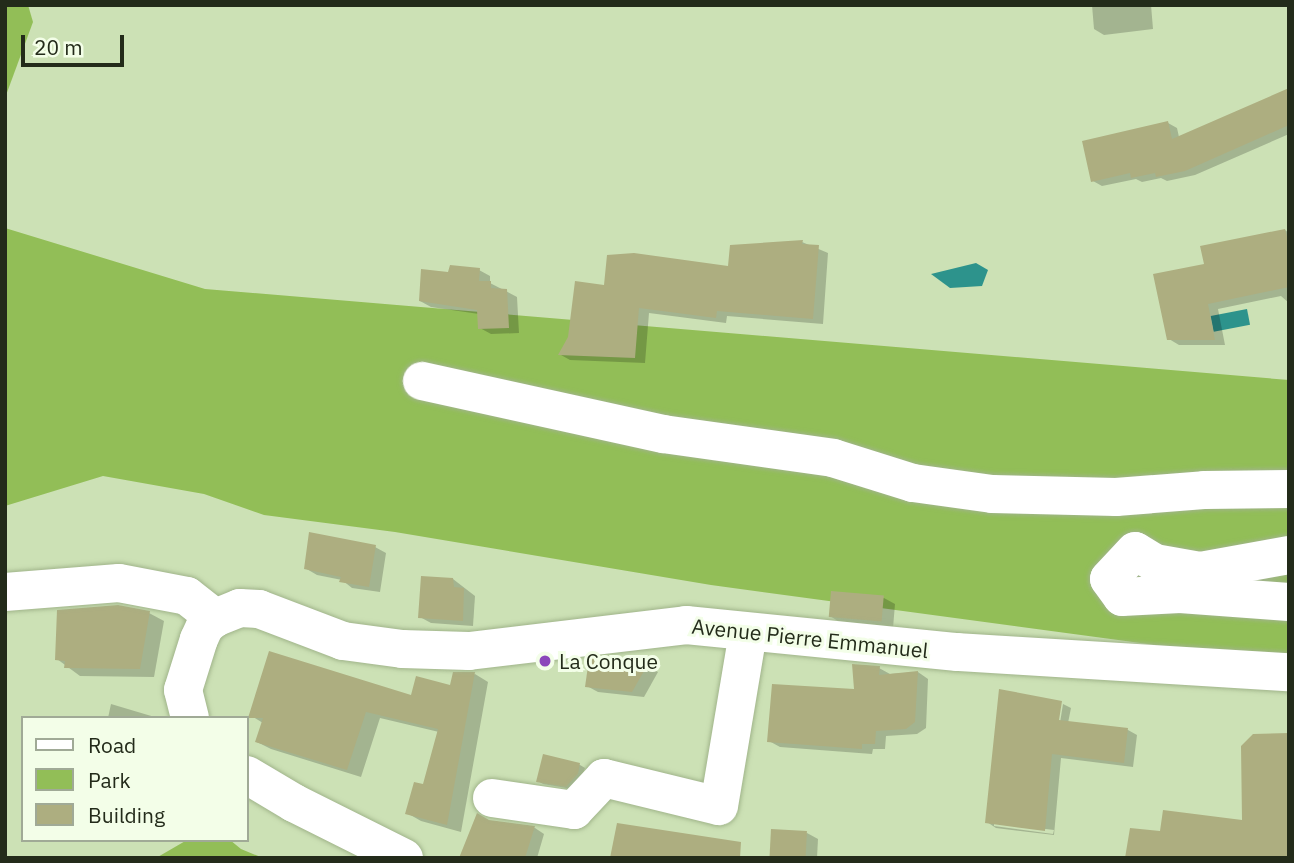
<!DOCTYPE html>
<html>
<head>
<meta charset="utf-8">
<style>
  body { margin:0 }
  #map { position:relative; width:1294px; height:863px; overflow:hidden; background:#cce1b5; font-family:"IBM Plex Sans",sans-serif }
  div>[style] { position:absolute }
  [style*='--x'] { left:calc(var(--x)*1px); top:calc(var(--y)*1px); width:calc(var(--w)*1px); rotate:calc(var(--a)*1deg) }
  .green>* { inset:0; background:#92be57 }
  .water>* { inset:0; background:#2d938c; transform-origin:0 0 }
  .shadow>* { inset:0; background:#0003 }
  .building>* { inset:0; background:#adae80; transform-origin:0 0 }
  .roads { filter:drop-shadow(0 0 2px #a0b48a) drop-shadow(0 0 2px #a0b48a) }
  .minor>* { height:38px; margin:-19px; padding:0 19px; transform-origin:19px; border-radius:19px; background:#fff }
  .tertiary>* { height:38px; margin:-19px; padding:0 19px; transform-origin:19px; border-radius:19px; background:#fff }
  .dots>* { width:19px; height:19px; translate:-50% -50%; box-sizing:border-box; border:4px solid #f3fee8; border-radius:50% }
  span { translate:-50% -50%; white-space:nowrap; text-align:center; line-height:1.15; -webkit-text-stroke:6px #f3fee8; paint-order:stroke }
  .street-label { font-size:21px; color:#232b1a }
  .poi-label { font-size:21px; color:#232b1a }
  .left { translate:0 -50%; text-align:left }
  .frame { position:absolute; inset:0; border:7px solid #232b1a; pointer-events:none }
  .legend { position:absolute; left:21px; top:716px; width:228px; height:126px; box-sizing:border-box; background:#f3fee8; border:2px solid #a0aa96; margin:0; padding:9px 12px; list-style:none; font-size:21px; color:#232b1a }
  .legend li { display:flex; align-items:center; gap:14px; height:35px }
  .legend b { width:35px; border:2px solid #a0aa96 }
  .scale { position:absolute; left:21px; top:35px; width:103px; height:32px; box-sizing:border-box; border:4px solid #232b1a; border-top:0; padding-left:9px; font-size:21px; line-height:24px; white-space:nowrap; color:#232b1a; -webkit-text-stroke:5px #f3fee8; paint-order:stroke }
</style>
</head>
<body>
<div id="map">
  <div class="green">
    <div style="clip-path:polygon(5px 5px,28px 5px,33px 22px,5px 98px)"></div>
    <div style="clip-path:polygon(5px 228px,205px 289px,1289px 380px,1289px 663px,711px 585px,395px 532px,264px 515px,204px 494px,103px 476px,5px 506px)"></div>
    <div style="clip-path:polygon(187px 840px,230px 840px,241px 849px,263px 858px,156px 858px)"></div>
  </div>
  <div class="water">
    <div style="clip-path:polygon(976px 263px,988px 270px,982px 286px,950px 288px,931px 274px)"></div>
    <div style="left:1247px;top:309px;width:16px;height:37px;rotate:79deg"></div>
  </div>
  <div class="shadow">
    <div style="clip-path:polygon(1092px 5px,1151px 5px,1153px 29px,1104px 35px,1094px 29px)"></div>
    <div style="clip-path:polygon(1289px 90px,1289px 134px,1195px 175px,1167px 181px,1161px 178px,1142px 182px,1136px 179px,1102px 186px,1093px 181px,1168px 123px,1177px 128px,1179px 137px)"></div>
    <div style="clip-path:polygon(1285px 230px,1289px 233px,1289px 303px,1281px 296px,1218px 309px,1225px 345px,1179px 345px,1169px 339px,1206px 265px)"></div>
    <div style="clip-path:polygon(802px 242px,828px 253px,823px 324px,727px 316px,726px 323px,649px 313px,645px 363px,570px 360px,561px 355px,606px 287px,730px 268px)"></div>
    <div style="clip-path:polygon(479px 270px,490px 276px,490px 283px,517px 297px,519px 333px,491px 334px,480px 328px,479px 314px,431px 307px,420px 301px,450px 274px)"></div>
    <div style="clip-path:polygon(375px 547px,386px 553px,380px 592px,352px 588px,342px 580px,317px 575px,305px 568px)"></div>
    <div style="clip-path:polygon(453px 579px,475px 596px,473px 626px,431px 623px,420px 617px)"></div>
    <div style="clip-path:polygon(884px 598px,895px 604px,893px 628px,841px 623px,830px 616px)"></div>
    <div style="clip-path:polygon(149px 613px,164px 621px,154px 677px,80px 676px,57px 659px)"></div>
    <div style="clip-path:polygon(602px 659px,647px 666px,658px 672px,644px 697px,598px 692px,587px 686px)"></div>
    <div style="clip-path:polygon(879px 668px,890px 674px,918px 672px,928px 679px,926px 728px,917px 734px,886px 736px,885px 749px,873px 749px,872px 754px,780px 747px,769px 741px,856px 691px)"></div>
    <div style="clip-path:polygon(475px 674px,488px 682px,461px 832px,421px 821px,407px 813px,424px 786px,439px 732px,380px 718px,361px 777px,271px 749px,257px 742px,263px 723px,250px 715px,412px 697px,451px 687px)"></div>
    <div style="clip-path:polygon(evenodd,1001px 691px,1062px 703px,1060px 703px,1055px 728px,1059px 729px,1063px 704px,1071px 708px,1068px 723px,1128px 730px,1137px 735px,1133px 767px,1061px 758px,1054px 835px,996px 828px,987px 822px,1001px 691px,994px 823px,1054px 830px,1053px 834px,994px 826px,994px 823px)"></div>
    <div style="clip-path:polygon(111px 704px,158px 718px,108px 718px)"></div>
    <div style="clip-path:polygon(544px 756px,580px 765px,585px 768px,582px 777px,572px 789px,543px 784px,538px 781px)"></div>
    <div style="clip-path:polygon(488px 821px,535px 828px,544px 834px,537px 858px,461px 858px)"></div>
    <div style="clip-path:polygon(807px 833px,818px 839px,817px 858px,772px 858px)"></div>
  </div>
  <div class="building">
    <div style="clip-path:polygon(1289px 88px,1289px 125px,1185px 171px,1156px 177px,1155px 173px,1131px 178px,1130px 173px,1091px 182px,1082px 141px,1168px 121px,1172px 139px)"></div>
    <div style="clip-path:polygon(1285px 229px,1289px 244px,1289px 287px,1208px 304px,1215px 340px,1167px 340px,1153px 274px,1204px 264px,1200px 246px)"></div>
    <div style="clip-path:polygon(803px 240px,802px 244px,819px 245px,813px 319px,717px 311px,716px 318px,639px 308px,635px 358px,558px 355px,568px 337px,575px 281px,604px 285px,607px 255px,634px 253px,728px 266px,730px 245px)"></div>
    <div style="clip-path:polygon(450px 265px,480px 268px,479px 281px,491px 281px,491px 288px,507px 289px,509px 328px,478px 329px,477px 310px,419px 301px,421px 269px,448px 272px)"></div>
    <div style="clip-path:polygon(309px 532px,376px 545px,369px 587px,339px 582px,341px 577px,304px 569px)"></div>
    <div style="clip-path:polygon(421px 576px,453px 578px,454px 587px,464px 588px,463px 621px,418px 618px)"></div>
    <div style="left:831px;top:591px;width:53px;height:26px;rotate:5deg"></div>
    <div style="clip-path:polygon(118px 605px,150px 611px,140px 669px,64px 668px,65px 661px,55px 660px,57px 610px)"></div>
    <div style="clip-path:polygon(269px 651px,411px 695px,416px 676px,450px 685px,453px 672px,475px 672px,447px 825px,405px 814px,414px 782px,423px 784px,438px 729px,366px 712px,347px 770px,255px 742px,263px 718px,248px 718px)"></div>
    <div style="clip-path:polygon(602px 657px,648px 664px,632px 692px,585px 687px,589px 659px)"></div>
    <div style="clip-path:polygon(852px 664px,880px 666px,879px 675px,918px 671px,915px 722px,906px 729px,876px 731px,875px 744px,862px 744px,862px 749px,767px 742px,772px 684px,854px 689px)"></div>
    <div style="clip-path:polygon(999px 689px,1062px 701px,1059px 720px,1128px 728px,1124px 763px,1052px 754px,1045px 831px,985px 823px)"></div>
    <div style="clip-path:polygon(1289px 733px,1289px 858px,1125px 858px,1130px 828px,1160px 831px,1163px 810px,1242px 820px,1241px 746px,1253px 734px)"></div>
    <div style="clip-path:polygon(543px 754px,580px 763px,578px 774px,566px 787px,536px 782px)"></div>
    <div style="clip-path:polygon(477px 813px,489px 820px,535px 826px,525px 858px,459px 858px)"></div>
    <div style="clip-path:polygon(617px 823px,741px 842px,740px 858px,610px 858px)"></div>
    <div style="left:771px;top:829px;width:36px;height:29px;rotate:3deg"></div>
  </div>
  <div class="roads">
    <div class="minor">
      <div style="--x:422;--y:381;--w:247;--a:12.4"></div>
      <div style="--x:663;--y:434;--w:172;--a:8"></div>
      <div style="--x:833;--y:458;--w:84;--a:17.4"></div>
      <div style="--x:913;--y:483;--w:80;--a:7.9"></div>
      <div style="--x:992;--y:494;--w:124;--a:1.4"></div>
      <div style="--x:1116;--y:497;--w:88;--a:-4.5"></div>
      <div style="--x:1204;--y:490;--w:85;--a:-0.7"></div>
      <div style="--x:1289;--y:555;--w:90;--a:169.8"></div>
      <div style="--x:1200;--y:571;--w:46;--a:-169.9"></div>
      <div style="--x:1155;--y:563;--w:23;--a:-149"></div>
      <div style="--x:1135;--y:551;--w:38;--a:133"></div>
      <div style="--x:1109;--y:579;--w:22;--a:54"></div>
      <div style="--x:1122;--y:597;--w:58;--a:-3"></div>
      <div style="--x:1180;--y:594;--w:109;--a:4.2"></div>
      <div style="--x:5;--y:592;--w:114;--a:-4.5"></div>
      <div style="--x:119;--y:583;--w:69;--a:10.8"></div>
      <div style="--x:187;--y:596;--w:36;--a:38"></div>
      <div style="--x:492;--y:798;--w:83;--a:8.3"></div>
      <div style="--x:574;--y:810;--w:44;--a:-46.8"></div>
      <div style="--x:604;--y:778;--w:118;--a:13.7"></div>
      <div style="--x:719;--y:806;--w:176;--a:-80.5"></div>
    </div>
    <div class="tertiary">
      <div style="--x:190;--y:718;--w:29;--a:-104"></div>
      <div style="--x:183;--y:690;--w:53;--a:-72.6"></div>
      <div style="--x:199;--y:639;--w:14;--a:-65"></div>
      <div style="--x:205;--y:626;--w:13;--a:-39"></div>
      <div style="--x:215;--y:618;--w:27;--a:-22"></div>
      <div style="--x:240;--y:608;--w:19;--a:3"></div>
      <div style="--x:259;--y:609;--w:90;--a:20.9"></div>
      <div style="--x:343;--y:641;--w:60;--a:7.7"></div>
      <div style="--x:402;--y:649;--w:67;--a:1.7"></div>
      <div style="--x:469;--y:651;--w:219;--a:-6.8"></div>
      <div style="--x:686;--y:625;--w:273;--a:5.7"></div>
      <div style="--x:958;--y:652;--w:332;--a:3.5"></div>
      <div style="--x:247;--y:775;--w:55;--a:30.8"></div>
      <div style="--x:294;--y:803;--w:123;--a:26.6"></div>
    </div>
  </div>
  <div class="dots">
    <div style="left:545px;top:661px;background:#8b47ba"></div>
  </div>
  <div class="street-label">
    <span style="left:810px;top:638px;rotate:6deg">Avenue Pierre Emmanuel</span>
  </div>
  <div class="poi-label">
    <span class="left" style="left:559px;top:661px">La Conque</span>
  </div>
  <div class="frame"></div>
  <ul class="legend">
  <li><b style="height:9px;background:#fff"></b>Road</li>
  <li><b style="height:19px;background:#92be57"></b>Park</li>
  <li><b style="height:19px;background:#adae80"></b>Building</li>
  </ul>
  <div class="scale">20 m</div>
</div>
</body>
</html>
